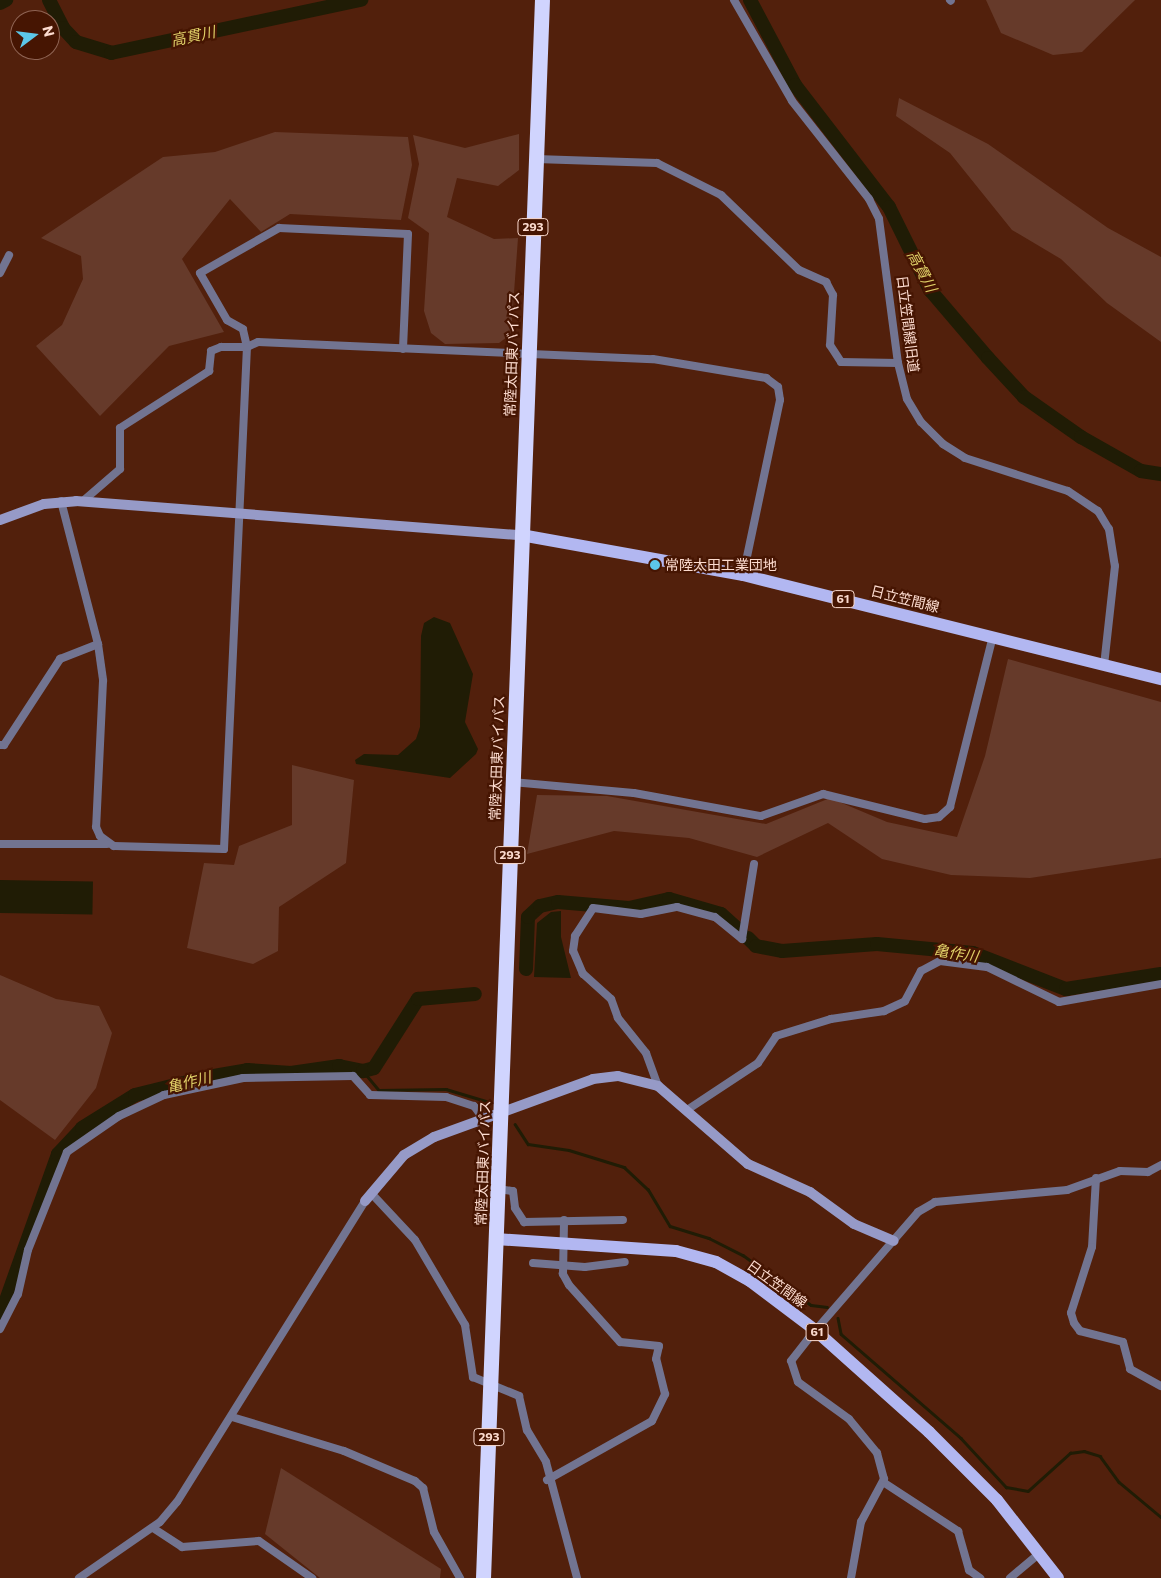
<!DOCTYPE html>
<html>
<head>
<meta charset="utf-8">
<style>
  body { margin:0 }
  #map { position:relative; width:1161px; height:1578px; overflow:hidden; background:#52200c; font-family:Commissioner,"Noto Sans JP",sans-serif }
  div>[style] { position:absolute }
  [style*='--x'] { left:calc(var(--x)*1px); top:calc(var(--y)*1px); width:calc(var(--w)*1px); rotate:calc(var(--a)*1deg) }
  .green>* { inset:0; background:#663a2a }
  .water>* { inset:0; background:#201c05; transform-origin:0 0 }
  .stream>* { height:2.5px; margin:-1.25px; padding:0 1.25px; transform-origin:1.25px; border-radius:1.25px; background:#201c05 }
  .river>* { height:14px; margin:-7px; padding:0 7px; transform-origin:7px; border-radius:7px; background:#201c05 }
  .street>* { height:8px; margin:-4px; padding:0 4px; transform-origin:4px; border-radius:4px; background:#727491 }
  .secondary>* { height:10px; margin:-5px; padding:0 5px; transform-origin:5px; border-radius:5px; background:#969ac7 }
  .primary>* { height:12px; margin:-6px; padding:0 6px; transform-origin:6px; border-radius:6px; background:#b2b7f1 }
  .highway>* { height:15px; margin:-7.5px; padding:0 7.5px; transform-origin:7.5px; border-radius:7.5px; background:#d0d4fe }
  .dots>* { width:14px; height:14px; translate:-50% -50%; box-sizing:border-box; border:2px solid #461502; border-radius:50% }
  span { translate:-50% -50%; white-space:nowrap; text-align:center; line-height:1.15; -webkit-text-stroke:4.5px #461502; paint-order:stroke }
  .shield-label span { padding:1px 4px; background:#461502; border:1px solid; border-radius:4px; -webkit-text-stroke-width:0 }
  .shield-label { font-size:12px; color:#fcdbcf; font-weight:700 }
  .street-label { font-size:14px; color:#fcdbcf }
  .poi-label { font-size:14px; color:#fcdbcf }
  .left { translate:0 -50%; text-align:left }
  .water-label { font-size:15px; color:#dfcf67; font-style:italic }
  .north { position:absolute; left:10px; top:10px; width:50px; height:50px; box-sizing:border-box; background:#461502; border:1px solid #8f6454; border-radius:50%; rotate:75deg; font-size:14px; font-weight:700; line-height:20px; text-align:center; color:#fcdbcf }
  .north::after { content:''; display:block; margin:auto; width:18px; height:22px; background:#5cc7e8; clip-path:polygon(50% 0,100% 100%,50% 72%,0 100%) }
</style>
</head>
<body>
<div id="map">
  <div class="green">
    <div style="clip-path:polygon(986px 0,1135px 0,1082px 52px,1053px 55px,1001px 33px)"></div>
    <div style="clip-path:polygon(899px 98px,988px 144px,1108px 228px,1161px 257px,1161px 342px,1107px 303px,1061px 259px,1012px 230px,950px 153px,896px 116px)"></div>
    <div style="clip-path:polygon(275px 132px,408px 137px,412px 165px,401px 220px,290px 214px,261px 232px,230px 199px,182px 259px,224px 332px,169px 346px,100px 416px,36px 346px,62px 325px,83px 279px,81px 256px,41px 238px,163px 157px,215px 152px)"></div>
    <div style="clip-path:polygon(519px 134px,519px 170px,498px 186px,457px 178px,447px 217px,494px 239px,518px 238px,511px 334px,499px 343px,445px 344px,431px 333px,424px 311px,429px 233px,408px 218px,419px 164px,413px 135px,465px 148px)"></div>
    <div style="clip-path:polygon(1008px 659px,1161px 702px,1161px 858px,1030px 878px,951px 875px,882px 859px,828px 823px,757px 857px,689px 838px,614px 831px,527px 854px,537px 795px,607px 796px,766px 824px,830px 798px,887px 822px,957px 837px,985px 756px)"></div>
    <div style="clip-path:polygon(292px 765px,354px 780px,346px 863px,279px 907px,278px 951px,253px 964px,187px 948px,204px 863px,234px 865px,239px 846px,292px 825px)"></div>
    <div style="clip-path:polygon(0 975px,56px 999px,99px 1006px,112px 1033px,96px 1088px,55px 1140px,0 1100px)"></div>
    <div style="clip-path:polygon(281px 1468px,441px 1569px,440px 1578px,320px 1578px,265px 1534px)"></div>
  </div>
  <div class="water">
    <div style="clip-path:polygon(434px 617px,450px 623px,473px 674px,465px 722px,478px 749px,476px 754px,450px 778px,356px 764px,355px 760px,364px 754px,398px 755px,416px 739px,420px 727px,421px 636px,424px 623px)"></div>
    <div style="left:0;top:880px;width:93px;height:33px;rotate:1deg"></div>
    <div style="clip-path:polygon(561px 911px,561px 937px,571px 978px,534px 977px,537px 923px,551px 912px)"></div>
  </div>
  <div class="stream">
    <div style="--x:363;--y:1071;--w:25;--a:50"></div>
    <div style="--x:379;--y:1090;--w:67;--a:-0.9"></div>
    <div style="--x:446;--y:1089;--w:42;--a:16.7"></div>
    <div style="--x:515;--y:1124;--w:24;--a:57"></div>
    <div style="--x:528;--y:1144;--w:41;--a:8.3"></div>
    <div style="--x:569;--y:1150;--w:58;--a:17.2"></div>
    <div style="--x:624;--y:1167;--w:33;--a:43"></div>
    <div style="--x:648;--y:1189;--w:43;--a:59.3"></div>
    <div style="--x:670;--y:1226;--w:41;--a:17.1"></div>
    <div style="--x:709;--y:1238;--w:38;--a:27"></div>
    <div style="--x:743;--y:1255;--w:84;--a:36.3"></div>
    <div style="--x:811;--y:1305;--w:16;--a:7"></div>
    <div style="--x:838;--y:1318;--w:16;--a:79"></div>
    <div style="--x:841;--y:1334;--w:159;--a:40.9"></div>
    <div style="--x:961;--y:1438;--w:67;--a:47.4"></div>
    <div style="--x:1006;--y:1487;--w:22;--a:10"></div>
    <div style="--x:1028;--y:1491;--w:57;--a:-42.1"></div>
    <div style="--x:1070;--y:1453;--w:14;--a:-8"></div>
    <div style="--x:1084;--y:1451;--w:17;--a:17"></div>
    <div style="--x:1100;--y:1456;--w:32;--a:54"></div>
    <div style="--x:1119;--y:1482;--w:55;--a:39.8"></div>
  </div>
  <div class="river">
    <div style="--x:49;--y:0;--w:31;--a:63"></div>
    <div style="--x:63;--y:28;--w:19;--a:47"></div>
    <div style="--x:76;--y:42;--w:37;--a:17"></div>
    <div style="--x:111;--y:53;--w:256;--a:-12"></div>
    <div style="--x:750;--y:0;--w:96;--a:62.1"></div>
    <div style="--x:795;--y:85;--w:154;--a:52.4"></div>
    <div style="--x:889;--y:207;--w:93;--a:63.7"></div>
    <div style="--x:930;--y:290;--w:89;--a:49.5"></div>
    <div style="--x:988;--y:358;--w:53;--a:47.3"></div>
    <div style="--x:1024;--y:397;--w:70;--a:35.1"></div>
    <div style="--x:1081;--y:437;--w:69;--a:29.5"></div>
    <div style="--x:1141;--y:471;--w:20;--a:9"></div>
    <div style="--x:0;--y:3;--w:7;--a:-27"></div>
    <div style="--x:748;--y:938;--w:11;--a:45"></div>
    <div style="--x:756;--y:946;--w:26;--a:11"></div>
    <div style="--x:782;--y:951;--w:95;--a:-4.2"></div>
    <div style="--x:877;--y:944;--w:96;--a:5.4"></div>
    <div style="--x:973;--y:953;--w:100;--a:21.2"></div>
    <div style="--x:1066;--y:989;--w:96;--a:-9"></div>
    <div style="--x:526;--y:969;--w:52;--a:-87.8"></div>
    <div style="--x:528;--y:917;--w:16;--a:-43"></div>
    <div style="--x:540;--y:906;--w:18;--a:-13"></div>
    <div style="--x:558;--y:902;--w:71;--a:4.8"></div>
    <div style="--x:629;--y:908;--w:41;--a:-12.7"></div>
    <div style="--x:669;--y:899;--w:54;--a:16.1"></div>
    <div style="--x:721;--y:914;--w:27;--a:42"></div>
    <div style="--x:0;--y:1317;--w:173;--a:-70.4"></div>
    <div style="--x:58;--y:1154;--w:35;--a:-47"></div>
    <div style="--x:82;--y:1128;--w:62;--a:-31.9"></div>
    <div style="--x:135;--y:1095;--w:75;--a:-13.9"></div>
    <div style="--x:208;--y:1077;--w:40;--a:-10"></div>
    <div style="--x:247;--y:1070;--w:44;--a:3.9"></div>
    <div style="--x:291;--y:1073;--w:49;--a:-8.3"></div>
    <div style="--x:339;--y:1066;--w:25;--a:12"></div>
    <div style="--x:363;--y:1071;--w:11;--a:-15"></div>
    <div style="--x:374;--y:1068;--w:82;--a:-57.5"></div>
    <div style="--x:418;--y:999;--w:57;--a:-5"></div>
  </div>
  <div class="street">
    <div style="--x:734;--y:0;--w:116;--a:60.1"></div>
    <div style="--x:792;--y:101;--w:125;--a:51.8"></div>
    <div style="--x:869;--y:199;--w:22;--a:63"></div>
    <div style="--x:879;--y:219;--w:145;--a:82.5"></div>
    <div style="--x:898;--y:363;--w:37;--a:76"></div>
    <div style="--x:907;--y:399;--w:27;--a:59"></div>
    <div style="--x:921;--y:422;--w:31;--a:45"></div>
    <div style="--x:943;--y:444;--w:26;--a:32"></div>
    <div style="--x:965;--y:458;--w:108;--a:17.8"></div>
    <div style="--x:1068;--y:491;--w:36;--a:34"></div>
    <div style="--x:1098;--y:511;--w:21;--a:59"></div>
    <div style="--x:1109;--y:529;--w:37;--a:81"></div>
    <div style="--x:1115;--y:566;--w:100;--a:96.3"></div>
    <div style="--x:950;--y:0;--w:1;--a:45"></div>
    <div style="--x:536;--y:159;--w:121;--a:1.9"></div>
    <div style="--x:657;--y:163;--w:72;--a:26.6"></div>
    <div style="--x:721;--y:195;--w:108;--a:43.9"></div>
    <div style="--x:799;--y:270;--w:30;--a:24"></div>
    <div style="--x:826;--y:282;--w:15;--a:62"></div>
    <div style="--x:833;--y:295;--w:50;--a:93.4"></div>
    <div style="--x:830;--y:345;--w:20;--a:57"></div>
    <div style="--x:841;--y:362;--w:57;--a:1"></div>
    <div style="--x:0;--y:273;--w:20;--a:-63"></div>
    <div style="--x:247;--y:347;--w:18;--a:-103"></div>
    <div style="--x:243;--y:329;--w:18;--a:-151"></div>
    <div style="--x:227;--y:320;--w:54;--a:-119.9"></div>
    <div style="--x:200;--y:273;--w:91;--a:-29.7"></div>
    <div style="--x:279;--y:228;--w:129;--a:2.7"></div>
    <div style="--x:408;--y:234;--w:115;--a:92.5"></div>
    <div style="--x:61;--y:501;--w:148;--a:75.5"></div>
    <div style="--x:98;--y:644;--w:37;--a:82"></div>
    <div style="--x:103;--y:681;--w:146;--a:92.7"></div>
    <div style="--x:96;--y:827;--w:10;--a:66"></div>
    <div style="--x:100;--y:836;--w:17;--a:36"></div>
    <div style="--x:114;--y:846;--w:110;--a:1.6"></div>
    <div style="--x:224;--y:849;--w:503;--a:-87.38"></div>
    <div style="--x:83;--y:501;--w:49;--a:-40.9"></div>
    <div style="--x:120;--y:469;--w:41;--a:-90"></div>
    <div style="--x:120;--y:428;--w:106;--a:-32.6"></div>
    <div style="--x:209;--y:371;--w:20;--a:-84"></div>
    <div style="--x:211;--y:351;--w:11;--a:-22"></div>
    <div style="--x:221;--y:347;--w:26;--a:0"></div>
    <div style="--x:247;--y:347;--w:12;--a:-24"></div>
    <div style="--x:258;--y:342;--w:395;--a:2.5"></div>
    <div style="--x:653;--y:359;--w:115;--a:9.5"></div>
    <div style="--x:766;--y:378;--w:15;--a:37"></div>
    <div style="--x:778;--y:387;--w:13;--a:81"></div>
    <div style="--x:780;--y:400;--w:179;--a:101.9"></div>
    <div style="--x:0;--y:745;--w:4;--a:0"></div>
    <div style="--x:4;--y:745;--w:103;--a:-56.9"></div>
    <div style="--x:60;--y:659;--w:41;--a:-21.5"></div>
    <div style="--x:512;--y:782;--w:122;--a:5.2"></div>
    <div style="--x:634;--y:793;--w:129;--a:10.3"></div>
    <div style="--x:761;--y:816;--w:66;--a:-19.5"></div>
    <div style="--x:823;--y:794;--w:105;--a:13.8"></div>
    <div style="--x:925;--y:819;--w:14;--a:-8"></div>
    <div style="--x:939;--y:817;--w:15;--a:-42"></div>
    <div style="--x:950;--y:807;--w:176;--a:-75.9"></div>
    <div style="--x:0;--y:844;--w:107;--a:0"></div>
    <div style="--x:658;--y:1086;--w:35;--a:-110"></div>
    <div style="--x:646;--y:1053;--w:45;--a:-128.7"></div>
    <div style="--x:618;--y:1018;--w:20;--a:-110"></div>
    <div style="--x:611;--y:999;--w:38;--a:-138"></div>
    <div style="--x:583;--y:974;--w:25;--a:-113"></div>
    <div style="--x:573;--y:951;--w:15;--a:-82"></div>
    <div style="--x:575;--y:936;--w:33;--a:-57"></div>
    <div style="--x:593;--y:908;--w:48;--a:7.1"></div>
    <div style="--x:641;--y:914;--w:37;--a:-11"></div>
    <div style="--x:677;--y:907;--w:39;--a:15"></div>
    <div style="--x:715;--y:917;--w:35;--a:39"></div>
    <div style="--x:742;--y:939;--w:76;--a:-80.9"></div>
    <div style="--x:687;--y:1110;--w:85;--a:-33.5"></div>
    <div style="--x:758;--y:1063;--w:32;--a:-56"></div>
    <div style="--x:776;--y:1036;--w:58;--a:-17.2"></div>
    <div style="--x:831;--y:1019;--w:54;--a:-8.6"></div>
    <div style="--x:884;--y:1011;--w:23;--a:-25"></div>
    <div style="--x:905;--y:1001;--w:34;--a:-62"></div>
    <div style="--x:921;--y:971;--w:21;--a:-28"></div>
    <div style="--x:940;--y:961;--w:47;--a:7.3"></div>
    <div style="--x:987;--y:967;--w:80;--a:25.9"></div>
    <div style="--x:1059;--y:1002;--w:104;--a:-10"></div>
    <div style="--x:1096;--y:1178;--w:69;--a:93.3"></div>
    <div style="--x:1092;--y:1247;--w:69;--a:107.7"></div>
    <div style="--x:1071;--y:1313;--w:10;--a:73"></div>
    <div style="--x:1074;--y:1323;--w:10;--a:53"></div>
    <div style="--x:1080;--y:1331;--w:44;--a:14.3"></div>
    <div style="--x:1123;--y:1342;--w:28;--a:75"></div>
    <div style="--x:1130;--y:1369;--w:35;--a:29"></div>
    <div style="--x:498;--y:1189;--w:15;--a:8"></div>
    <div style="--x:513;--y:1191;--w:17;--a:83"></div>
    <div style="--x:515;--y:1208;--w:17;--a:57"></div>
    <div style="--x:524;--y:1222;--w:99;--a:-1.2"></div>
    <div style="--x:371;--y:1193;--w:64;--a:46.9"></div>
    <div style="--x:415;--y:1240;--w:99;--a:59.5"></div>
    <div style="--x:465;--y:1325;--w:53;--a:81.3"></div>
    <div style="--x:473;--y:1377;--w:50;--a:22.4"></div>
    <div style="--x:519;--y:1396;--w:35;--a:77"></div>
    <div style="--x:527;--y:1430;--w:37;--a:59"></div>
    <div style="--x:546;--y:1462;--w:120;--a:75"></div>
    <div style="--x:533;--y:1263;--w:52;--a:4.4"></div>
    <div style="--x:585;--y:1267;--w:40;--a:-7.1"></div>
    <div style="--x:0;--y:1329;--w:39;--a:-63"></div>
    <div style="--x:18;--y:1294;--w:45;--a:-77.2"></div>
    <div style="--x:28;--y:1250;--w:105;--a:-68.3"></div>
    <div style="--x:67;--y:1152;--w:63;--a:-34.7"></div>
    <div style="--x:119;--y:1116;--w:50;--a:-25"></div>
    <div style="--x:164;--y:1095;--w:81;--a:-12.1"></div>
    <div style="--x:243;--y:1078;--w:110;--a:-1"></div>
    <div style="--x:353;--y:1076;--w:25;--a:48"></div>
    <div style="--x:370;--y:1095;--w:76;--a:1.5"></div>
    <div style="--x:446;--y:1097;--w:29;--a:18"></div>
    <div style="--x:474;--y:1106;--w:17;--a:54"></div>
    <div style="--x:232;--y:1417;--w:117;--a:16.9"></div>
    <div style="--x:344;--y:1451;--w:77;--a:22.9"></div>
    <div style="--x:415;--y:1481;--w:11;--a:41"></div>
    <div style="--x:423;--y:1488;--w:45;--a:76"></div>
    <div style="--x:434;--y:1532;--w:53;--a:60.5"></div>
    <div style="--x:547;--y:1480;--w:120;--a:-29.3"></div>
    <div style="--x:652;--y:1421;--w:30;--a:-64"></div>
    <div style="--x:665;--y:1394;--w:36;--a:-104"></div>
    <div style="--x:656;--y:1359;--w:13;--a:-77"></div>
    <div style="--x:659;--y:1346;--w:39;--a:-174"></div>
    <div style="--x:620;--y:1342;--w:76;--a:-131.8"></div>
    <div style="--x:569;--y:1285;--w:13;--a:-119"></div>
    <div style="--x:563;--y:1274;--w:54;--a:-88.9"></div>
    <div style="--x:883;--y:1482;--w:90;--a:33.2"></div>
    <div style="--x:958;--y:1531;--w:41;--a:74.2"></div>
    <div style="--x:969;--y:1570;--w:14;--a:36"></div>
    <div style="--x:153;--y:1528;--w:35;--a:33"></div>
    <div style="--x:182;--y:1547;--w:77;--a:-4.5"></div>
    <div style="--x:259;--y:1541;--w:65;--a:34.9"></div>
    <div style="--x:79;--y:1578;--w:98;--a:-34.7"></div>
    <div style="--x:160;--y:1522;--w:26;--a:-50"></div>
    <div style="--x:177;--y:1502;--w:355;--a:-58"></div>
    <div style="--x:851;--y:1578;--w:57;--a:-79.9"></div>
    <div style="--x:861;--y:1522;--w:49;--a:-61.9"></div>
    <div style="--x:884;--y:1479;--w:27;--a:-105"></div>
    <div style="--x:877;--y:1453;--w:44;--a:-129.5"></div>
    <div style="--x:849;--y:1419;--w:63;--a:-144"></div>
    <div style="--x:798;--y:1382;--w:22;--a:-108"></div>
    <div style="--x:791;--y:1361;--w:28;--a:-52"></div>
    <div style="--x:808;--y:1339;--w:168;--a:-49.1"></div>
    <div style="--x:918;--y:1212;--w:20;--a:-30"></div>
    <div style="--x:935;--y:1202;--w:133;--a:-5.2"></div>
    <div style="--x:1067;--y:1190;--w:56;--a:-19.7"></div>
    <div style="--x:1120;--y:1171;--w:28;--a:2"></div>
    <div style="--x:1148;--y:1172;--w:15;--a:-28"></div>
    <div style="--x:1010;--y:1578;--w:38;--a:-40"></div>
  </div>
  <div class="secondary">
    <div style="--x:0;--y:520;--w:47;--a:-20"></div>
    <div style="--x:44;--y:504;--w:32;--a:-5"></div>
    <div style="--x:76;--y:501;--w:446;--a:4.4"></div>
    <div style="--x:365;--y:1201;--w:60;--a:-49.7"></div>
    <div style="--x:404;--y:1155;--w:35;--a:-31"></div>
    <div style="--x:434;--y:1137;--w:169;--a:-20"></div>
    <div style="--x:593;--y:1079;--w:25;--a:-7"></div>
    <div style="--x:618;--y:1076;--w:41;--a:14"></div>
    <div style="--x:658;--y:1086;--w:119;--a:40.9"></div>
    <div style="--x:748;--y:1164;--w:68;--a:24.3"></div>
    <div style="--x:810;--y:1192;--w:54;--a:36"></div>
    <div style="--x:854;--y:1224;--w:43;--a:23"></div>
  </div>
  <div class="primary">
    <div style="--x:521;--y:535;--w:226;--a:10.2"></div>
    <div style="--x:743;--y:575;--w:431;--a:14"></div>
    <div style="--x:496;--y:1239;--w:180;--a:3.8"></div>
    <div style="--x:676;--y:1251;--w:41;--a:15.4"></div>
    <div style="--x:716;--y:1262;--w:39;--a:29"></div>
    <div style="--x:750;--y:1281;--w:81;--a:37"></div>
    <div style="--x:815;--y:1330;--w:153;--a:41.8"></div>
    <div style="--x:929;--y:1432;--w:96;--a:45"></div>
    <div style="--x:997;--y:1500;--w:99;--a:52"></div>
  </div>
  <div class="highway">
    <div style="--x:483;--y:1578;--w:1579;--a:-87.86"></div>
  </div>
  <div class="dots">
    <div style="left:655px;top:565px;background:#5cc7e8"></div>
  </div>
  <div class="shield-label">
    <span style="left:533px;top:227px">293</span>
    <span style="left:843px;top:599px">61</span>
    <span style="left:510px;top:855px">293</span>
    <span style="left:817px;top:1332px">61</span>
    <span style="left:489px;top:1437px">293</span>
  </div>
  <div class="street-label">
    <span style="left:908px;top:324px;rotate:83deg">日立笠間線旧道</span>
    <span style="left:512px;top:354px;rotate:-88deg">常陸太田東バイパス</span>
    <span style="left:905px;top:599px;rotate:14deg">日立笠間線</span>
    <span style="left:497px;top:758px;rotate:-88deg">常陸太田東バイパス</span>
    <span style="left:483px;top:1163px;rotate:-88deg">常陸太田東バイパス</span>
    <span style="left:777px;top:1284px;rotate:36deg">日立笠間線</span>
  </div>
  <div class="poi-label">
    <span class="left" style="left:665px;top:565px">常陸太田工業団地</span>
  </div>
  <div class="water-label">
    <span style="left:193px;top:36px;rotate:-12deg">高貫川</span>
    <span style="left:922px;top:271px;rotate:62deg">高貫川</span>
    <span style="left:956px;top:953px;rotate:9deg">亀作川</span>
    <span style="left:189px;top:1082px;rotate:-14deg">亀作川</span>
  </div>
  <div class="north">N</div>
</div>
</body>
</html>
